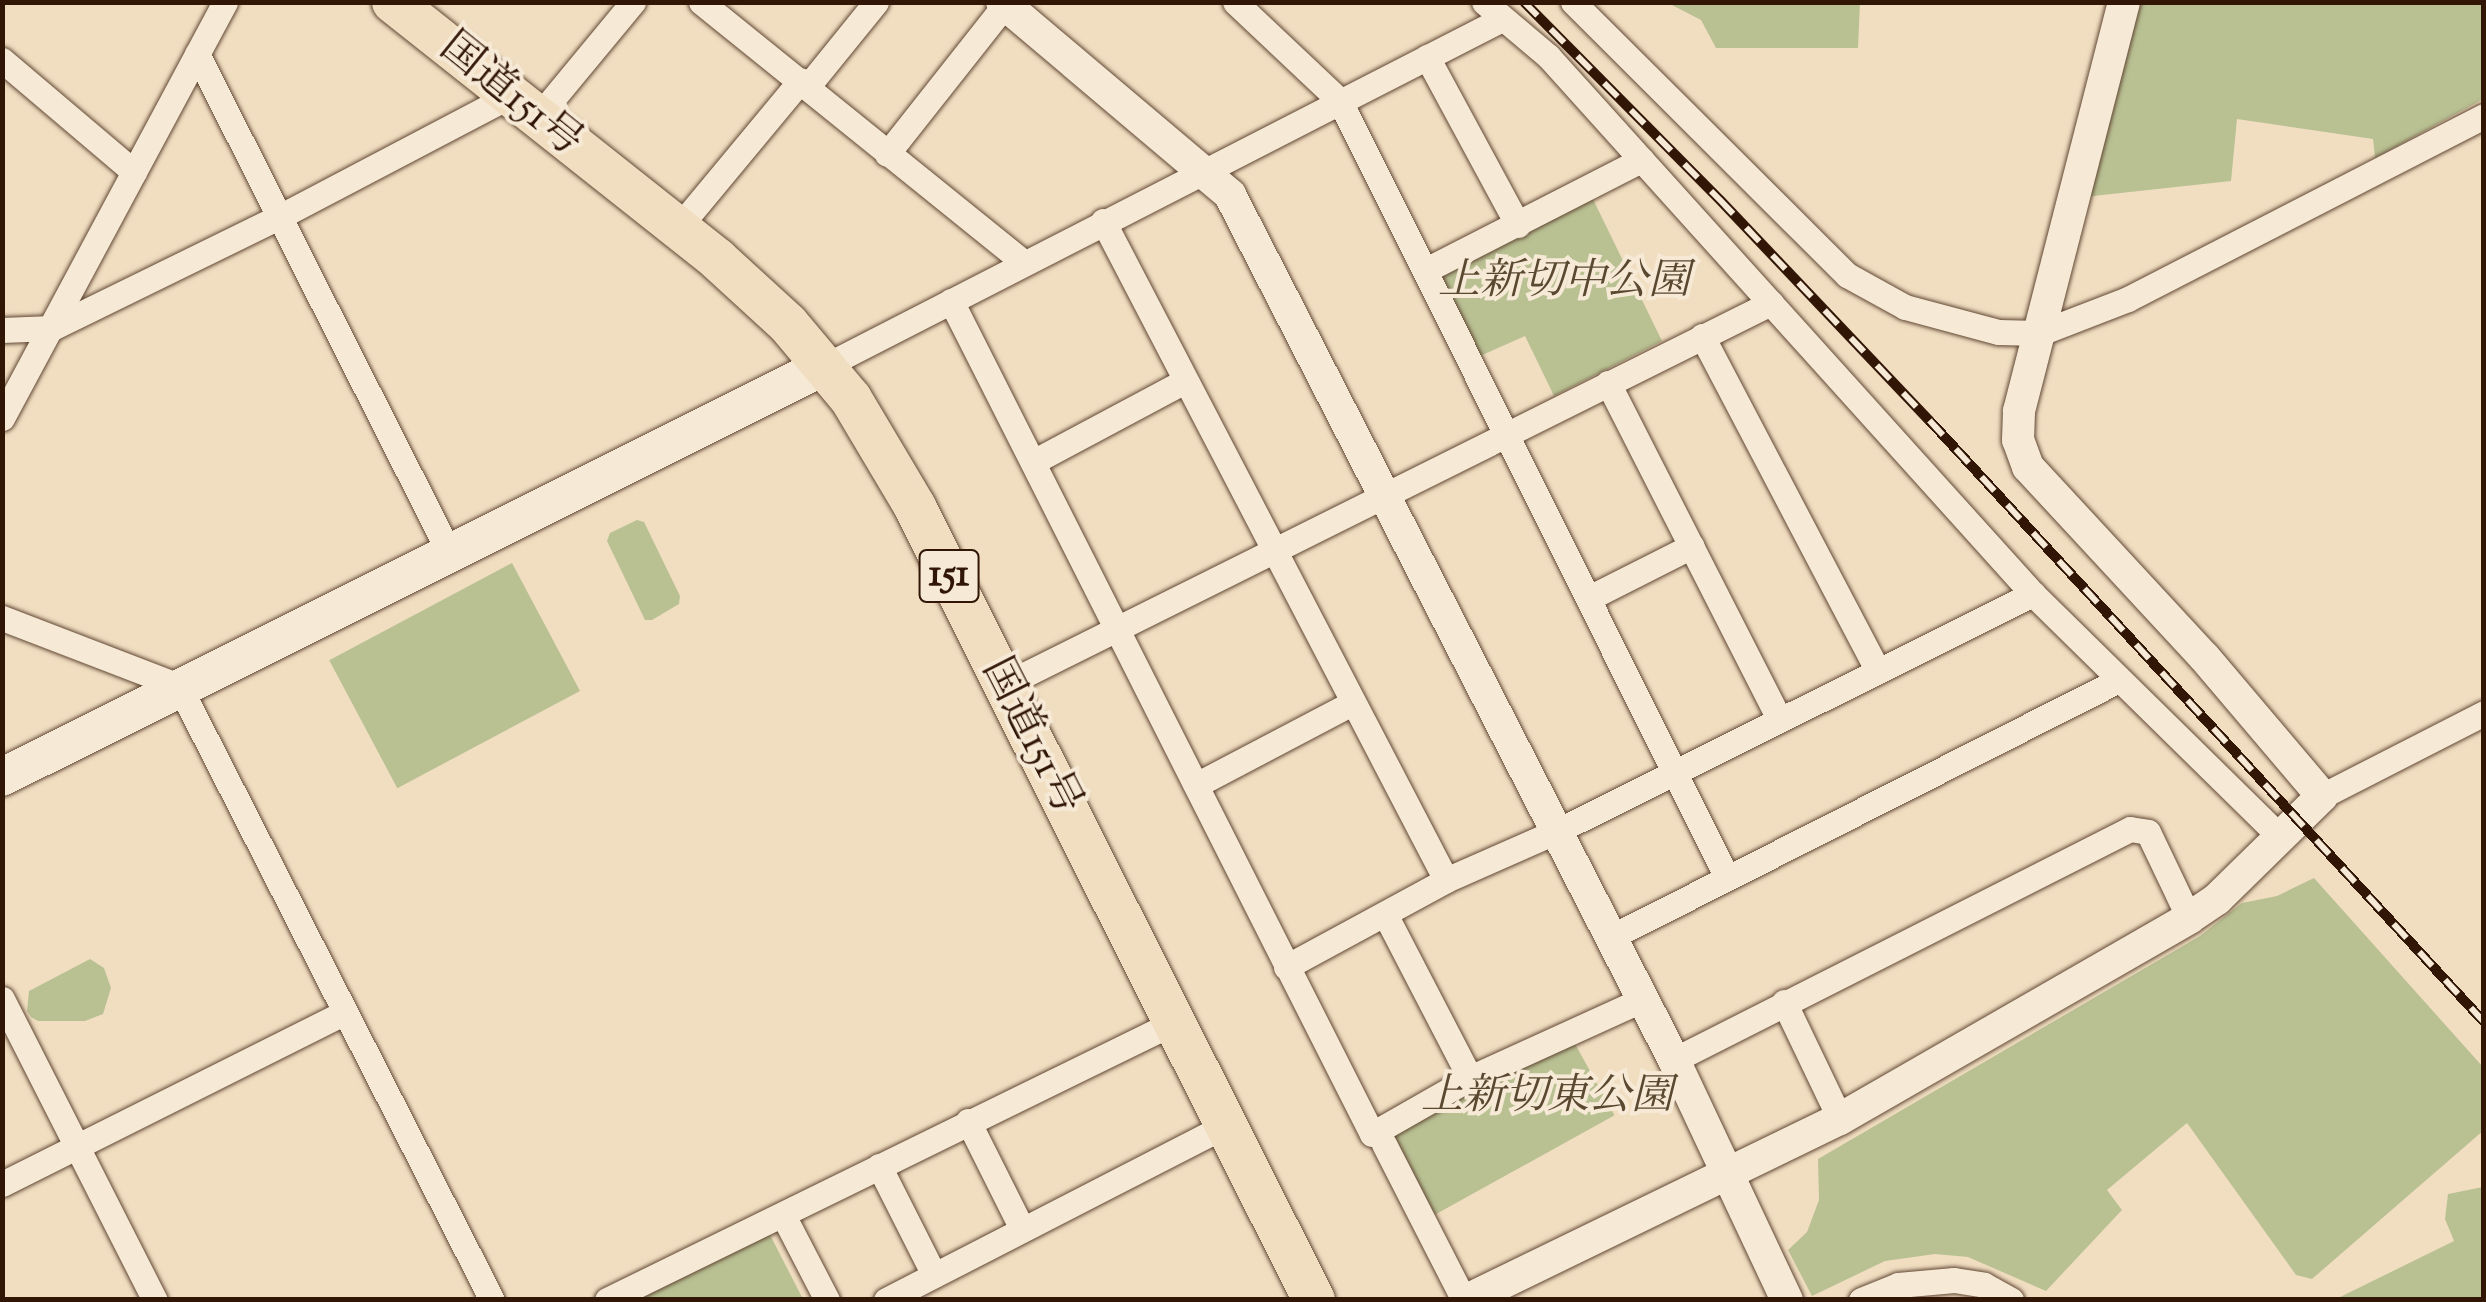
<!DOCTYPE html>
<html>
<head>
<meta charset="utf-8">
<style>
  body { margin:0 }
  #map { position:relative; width:2486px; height:1302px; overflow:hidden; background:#f1dec1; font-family:"Sorts Mill Goudy","Noto Serif JP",serif }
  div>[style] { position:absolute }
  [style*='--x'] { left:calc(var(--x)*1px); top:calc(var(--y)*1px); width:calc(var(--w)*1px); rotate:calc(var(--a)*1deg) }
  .green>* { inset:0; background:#b9c193; transform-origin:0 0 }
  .roads { filter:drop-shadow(0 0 2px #614734) drop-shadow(0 0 2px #614734) }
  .minor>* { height:25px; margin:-12.5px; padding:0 12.5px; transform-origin:12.5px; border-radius:12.5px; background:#f6ead7 }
  .tertiary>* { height:32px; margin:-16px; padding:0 16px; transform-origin:16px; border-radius:16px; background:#f6ead7 }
  .secondary>* { height:38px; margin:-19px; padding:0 19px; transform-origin:19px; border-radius:19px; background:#f6ead7 }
  .trunk>* { height:42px; margin:-21px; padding:0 21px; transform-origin:21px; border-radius:21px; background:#f1dec1 }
  .rail>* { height:10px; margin-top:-5px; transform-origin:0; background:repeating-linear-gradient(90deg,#f6ead7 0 19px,#311505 0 38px); box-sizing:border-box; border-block:2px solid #311505 }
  span { translate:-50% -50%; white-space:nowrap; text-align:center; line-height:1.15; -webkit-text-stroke:8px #f6ead7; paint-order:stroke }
  .shield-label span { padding:2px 8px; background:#f6ead7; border:2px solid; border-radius:8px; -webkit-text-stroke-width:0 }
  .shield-label { font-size:40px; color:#311505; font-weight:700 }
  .street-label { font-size:42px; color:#311505 }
  .park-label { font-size:42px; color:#5a4930; font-style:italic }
  .frame { position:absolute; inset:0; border:5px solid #311505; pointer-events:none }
</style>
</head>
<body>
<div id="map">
  <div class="green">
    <div style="clip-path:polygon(1668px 3px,1860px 3px,1858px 48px,1716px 48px,1701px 20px)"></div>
    <div style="clip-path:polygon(2137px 3px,2483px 3px,2483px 99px,2375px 158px,2373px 139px,2237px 119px,2231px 181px,2084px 197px)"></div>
    <div style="clip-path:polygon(1591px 195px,1662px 341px,1554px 396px,1525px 336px,1480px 356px,1441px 274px)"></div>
    <div style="clip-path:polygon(637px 520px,644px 522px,680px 596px,679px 604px,652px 620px,645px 620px,607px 541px,610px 533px)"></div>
    <div style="left:512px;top:563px;width:145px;height:207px;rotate:62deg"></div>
    <div style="clip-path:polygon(2314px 878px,2483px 1067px,2484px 1130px,2312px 1279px,2296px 1275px,2187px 1123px,2107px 1190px,2122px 1210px,2046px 1291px,1968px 1257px,1935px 1254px,1885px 1261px,1812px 1296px,1788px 1250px,1807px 1232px,1819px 1200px,1818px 1159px,2200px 936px,2242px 903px,2277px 896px)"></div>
    <div style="clip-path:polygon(90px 959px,104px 968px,111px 988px,103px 1014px,85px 1021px,38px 1021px,31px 1017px,27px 1011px,29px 991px)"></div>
    <div style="left:1569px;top:1033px;width:94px;height:206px;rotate:61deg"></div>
    <div style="clip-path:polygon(2483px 1187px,2483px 1299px,2336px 1299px,2454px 1241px,2445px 1219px,2448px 1194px)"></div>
    <div style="clip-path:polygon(768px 1231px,803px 1299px,630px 1300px)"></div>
  </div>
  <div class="roads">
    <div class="minor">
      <div style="--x:701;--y:2;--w:415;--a:38.9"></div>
      <div style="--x:1235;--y:2;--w:144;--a:43.3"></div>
      <div style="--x:1340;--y:101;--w:868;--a:63.52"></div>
      <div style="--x:1484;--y:2;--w:84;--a:40.2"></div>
      <div style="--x:1548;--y:56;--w:724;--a:47.97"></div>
      <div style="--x:2033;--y:594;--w:349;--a:44.5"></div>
      <div style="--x:1573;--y:2;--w:387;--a:44.9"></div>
      <div style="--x:1847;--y:275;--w:66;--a:28.9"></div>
      <div style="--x:1905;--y:307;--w:96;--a:15"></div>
      <div style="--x:1998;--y:332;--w:42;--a:1.4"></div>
      <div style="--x:2040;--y:333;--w:94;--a:-21.1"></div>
      <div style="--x:2128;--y:299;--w:400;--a:-27.2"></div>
      <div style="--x:197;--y:54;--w:560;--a:63.16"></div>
      <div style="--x:1427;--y:57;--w:191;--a:61.6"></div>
      <div style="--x:2;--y:60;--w:173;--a:40.3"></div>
      <div style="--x:808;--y:86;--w:108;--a:-51"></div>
      <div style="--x:537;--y:118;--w:151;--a:-50.4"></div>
      <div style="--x:887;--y:154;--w:194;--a:-51.7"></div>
      <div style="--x:1103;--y:221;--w:743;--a:62.5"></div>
      <div style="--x:678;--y:228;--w:192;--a:-50.3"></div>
      <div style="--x:1426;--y:270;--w:242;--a:-27.1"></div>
      <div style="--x:951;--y:301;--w:933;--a:63.19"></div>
      <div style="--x:1372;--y:1134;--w:113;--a:-29.7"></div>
      <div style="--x:1470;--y:1078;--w:190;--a:-24.5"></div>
      <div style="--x:2;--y:330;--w:50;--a:-2.3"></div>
      <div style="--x:52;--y:328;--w:253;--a:-26.1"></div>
      <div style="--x:279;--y:217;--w:260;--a:-27.7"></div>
      <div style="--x:1702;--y:336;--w:378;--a:62.3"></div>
      <div style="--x:825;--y:366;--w:761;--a:-27.14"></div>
      <div style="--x:1608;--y:383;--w:378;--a:63"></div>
      <div style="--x:2;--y:418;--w:472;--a:-61.8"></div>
      <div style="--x:1033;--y:462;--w:172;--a:-28.1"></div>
      <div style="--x:1589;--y:598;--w:115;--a:-26.8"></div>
      <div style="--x:2;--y:618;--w:190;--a:21"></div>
      <div style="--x:179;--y:686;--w:689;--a:62.99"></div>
      <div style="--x:1004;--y:685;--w:857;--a:-26.48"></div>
      <div style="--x:1196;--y:785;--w:174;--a:-27.7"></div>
      <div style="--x:2322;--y:796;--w:182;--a:-27.1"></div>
      <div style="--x:1386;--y:916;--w:182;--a:62.6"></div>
      <div style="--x:1611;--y:937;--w:567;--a:-26.84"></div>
      <div style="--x:1286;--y:967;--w:182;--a:-28.5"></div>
      <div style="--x:1446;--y:880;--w:121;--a:-23.8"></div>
      <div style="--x:1557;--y:831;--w:532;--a:-26.47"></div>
      <div style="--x:2;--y:999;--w:338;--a:63.1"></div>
      <div style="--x:1784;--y:1002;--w:130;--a:64.4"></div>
      <div style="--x:1674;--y:1060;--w:511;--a:-26.87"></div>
      <div style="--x:2130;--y:829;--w:18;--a:9"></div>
      <div style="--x:2148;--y:832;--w:95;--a:64.5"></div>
      <div style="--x:968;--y:1121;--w:121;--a:63.4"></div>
      <div style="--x:1384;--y:1144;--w:175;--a:62.9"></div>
      <div style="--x:879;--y:1166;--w:122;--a:63.2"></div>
      <div style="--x:2;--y:1184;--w:381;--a:-26.6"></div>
      <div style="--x:783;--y:1215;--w:96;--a:62.6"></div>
      <div style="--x:607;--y:1300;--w:630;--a:-26.08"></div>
      <div style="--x:886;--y:1300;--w:382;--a:-27.2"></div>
      <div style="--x:1861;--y:1300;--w:40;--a:-22"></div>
      <div style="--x:1898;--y:1285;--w:56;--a:-5.1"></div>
      <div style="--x:1954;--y:1280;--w:30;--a:9"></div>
      <div style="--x:1984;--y:1285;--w:31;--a:29"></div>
    </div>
    <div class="tertiary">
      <div style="--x:1002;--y:2;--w:299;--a:40.2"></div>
      <div style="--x:1230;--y:195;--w:972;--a:62.83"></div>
      <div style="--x:1674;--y:1060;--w:265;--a:64.8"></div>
      <div style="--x:1467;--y:1300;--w:415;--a:-25.9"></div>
      <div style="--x:1840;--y:1119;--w:403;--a:-29.9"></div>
      <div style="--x:2189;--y:918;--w:34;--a:-34"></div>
      <div style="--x:2217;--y:899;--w:147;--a:-44.4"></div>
      <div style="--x:2322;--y:796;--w:182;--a:-130.3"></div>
      <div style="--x:2204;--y:657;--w:259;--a:-132.8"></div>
      <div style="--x:2028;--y:467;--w:29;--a:-110"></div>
      <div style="--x:2018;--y:440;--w:29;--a:-88"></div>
      <div style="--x:2019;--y:411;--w:422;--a:-75.6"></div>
    </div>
    <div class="secondary">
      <div style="--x:2;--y:777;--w:920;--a:-26.54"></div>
    </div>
    <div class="trunk">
      <div style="--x:393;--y:2;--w:414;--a:38.4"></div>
      <div style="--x:717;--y:259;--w:96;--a:42.5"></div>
      <div style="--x:788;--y:324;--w:98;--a:50"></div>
      <div style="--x:851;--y:399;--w:126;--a:59.3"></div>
      <div style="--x:915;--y:507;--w:888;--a:63.29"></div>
    </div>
  </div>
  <div class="rail">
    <div style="--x:1524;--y:2;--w:279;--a:45.3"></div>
    <div style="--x:1720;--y:200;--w:305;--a:46.5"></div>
    <div style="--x:1930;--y:421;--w:817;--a:47.33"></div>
  </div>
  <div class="shield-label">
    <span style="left:949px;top:576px">151</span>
  </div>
  <div class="street-label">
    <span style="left:510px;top:96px;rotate:39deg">国道151号</span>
    <span style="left:1030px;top:737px;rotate:63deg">国道151号</span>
  </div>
  <div class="park-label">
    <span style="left:1564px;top:283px">上新切中公園</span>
    <span style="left:1547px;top:1098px">上新切東公園</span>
  </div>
  <div class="frame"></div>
</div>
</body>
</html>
